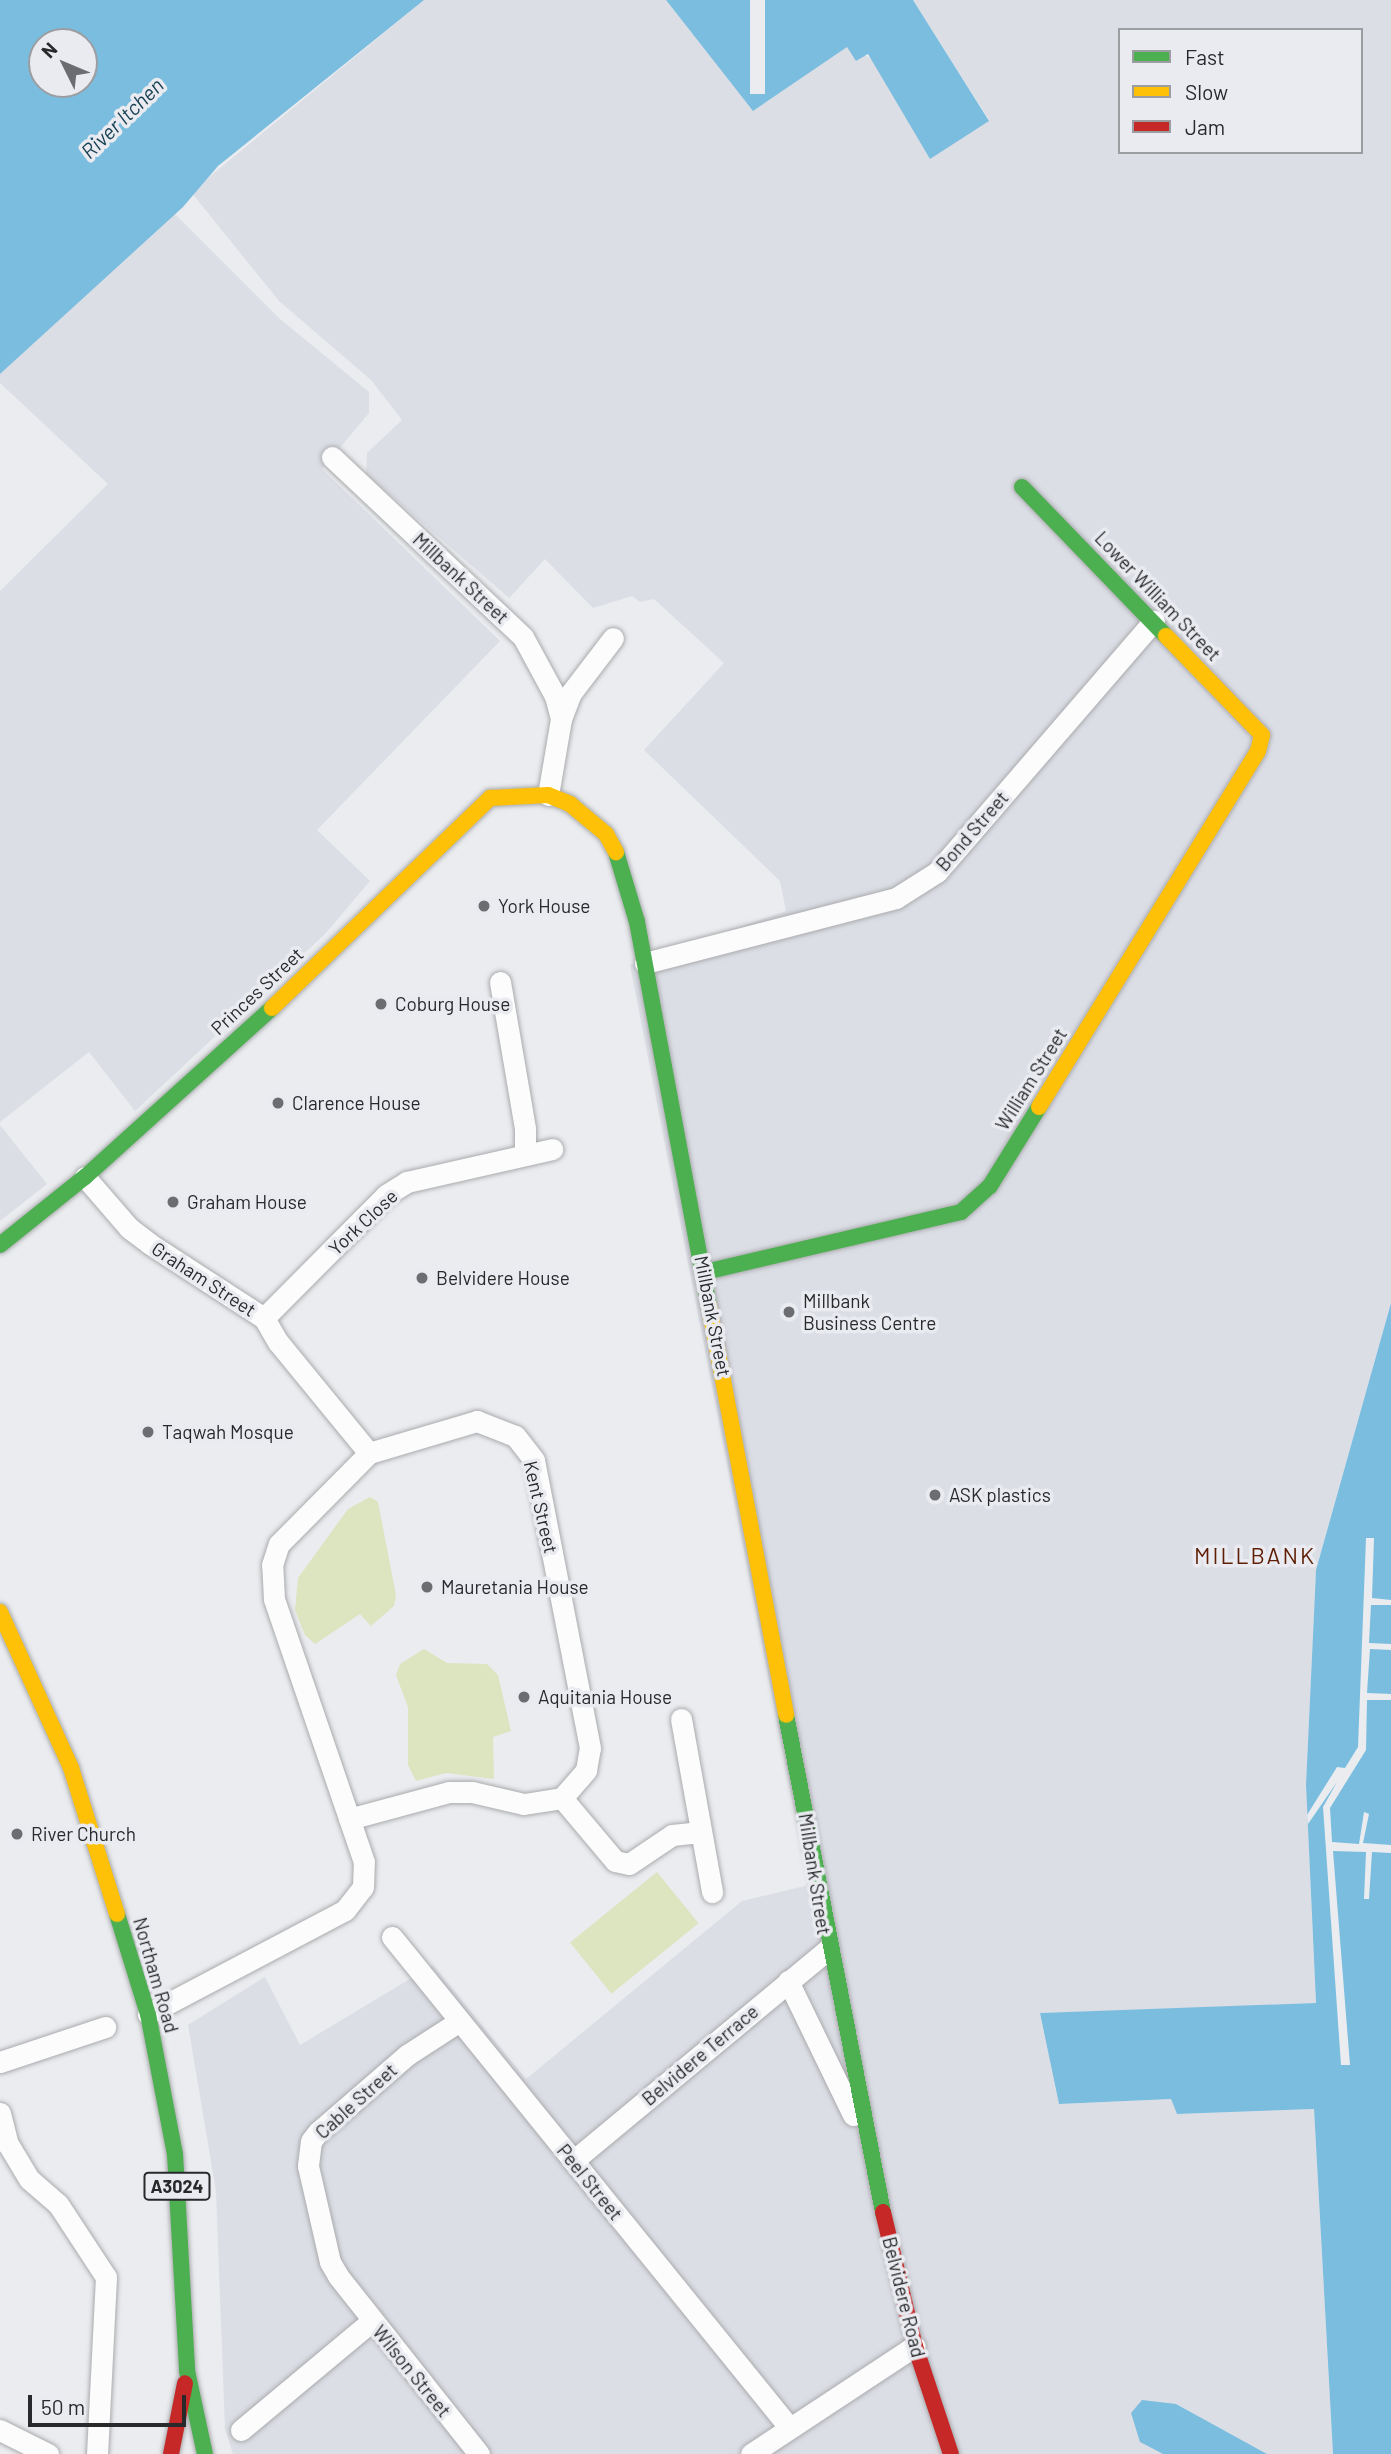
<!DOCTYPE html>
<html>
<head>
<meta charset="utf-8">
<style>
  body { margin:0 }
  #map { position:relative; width:1391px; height:2454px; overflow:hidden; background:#eaecef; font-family:Barlow,sans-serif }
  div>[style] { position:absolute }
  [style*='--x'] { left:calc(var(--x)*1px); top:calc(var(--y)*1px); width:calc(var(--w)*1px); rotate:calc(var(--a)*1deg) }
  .built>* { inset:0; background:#dcdee6 }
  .green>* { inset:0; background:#dce5c0; transform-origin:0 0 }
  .water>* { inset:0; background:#7bbddf }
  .pier>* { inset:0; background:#eaecef; transform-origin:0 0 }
  .roads { filter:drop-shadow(0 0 2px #aaabad) drop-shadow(0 0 2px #aaabad) }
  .street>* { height:21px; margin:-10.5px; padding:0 10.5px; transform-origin:10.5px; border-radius:10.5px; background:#fcfcfd }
  .fast>* { height:16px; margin:-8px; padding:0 8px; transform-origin:8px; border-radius:8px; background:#4caf50 }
  .slow>* { height:16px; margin:-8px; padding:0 8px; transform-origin:8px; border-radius:8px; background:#ffc107 }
  .jam>* { height:16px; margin:-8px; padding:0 8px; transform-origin:8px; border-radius:8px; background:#c62828 }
  .dots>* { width:19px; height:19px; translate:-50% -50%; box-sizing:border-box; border:4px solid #e9ebf0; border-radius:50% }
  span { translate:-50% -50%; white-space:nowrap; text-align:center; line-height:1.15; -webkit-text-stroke:7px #e9ebf0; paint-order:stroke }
  .shield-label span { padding:2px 5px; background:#e9ebf0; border:2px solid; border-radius:5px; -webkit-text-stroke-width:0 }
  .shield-label { font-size:18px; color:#28292b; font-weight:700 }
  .street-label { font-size:19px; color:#28292b }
  .poi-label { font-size:19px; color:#28292b }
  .left { translate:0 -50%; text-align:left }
  .water-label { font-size:21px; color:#163e52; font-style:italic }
  .quarter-label { font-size:23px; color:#5e1d04; letter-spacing:2px }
  .legend { position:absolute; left:1118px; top:28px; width:245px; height:126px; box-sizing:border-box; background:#e9ebf0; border:2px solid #9c9da1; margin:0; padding:9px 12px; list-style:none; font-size:21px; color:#28292b }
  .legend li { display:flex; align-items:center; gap:14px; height:35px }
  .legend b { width:35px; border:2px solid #9c9da1 }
  .north { position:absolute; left:28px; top:28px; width:70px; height:70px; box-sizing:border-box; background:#e9ebf0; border:2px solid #9c9da1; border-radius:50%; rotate:313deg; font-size:19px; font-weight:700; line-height:28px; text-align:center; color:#28292b }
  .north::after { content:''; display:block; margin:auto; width:24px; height:32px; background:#6c6d70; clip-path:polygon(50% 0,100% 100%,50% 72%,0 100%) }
  .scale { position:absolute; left:28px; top:2395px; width:158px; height:32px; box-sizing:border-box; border:4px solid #28292b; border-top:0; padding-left:9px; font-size:21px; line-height:24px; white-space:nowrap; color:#28292b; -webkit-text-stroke:5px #e9ebf0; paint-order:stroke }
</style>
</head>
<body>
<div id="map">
  <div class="built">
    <div style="clip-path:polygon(evenodd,424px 0,666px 0,753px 111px,847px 46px,989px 120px,913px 0,1391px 0,1391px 1303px,1316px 1570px,1306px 1785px,1316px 2004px,1040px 2013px,1059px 2104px,1171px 2099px,1177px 2114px,1314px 2109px,1333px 2454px,1267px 2454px,1176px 2404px,1140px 2442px,1163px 2454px,233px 2454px,225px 2429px,216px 2191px,188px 2025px,265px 1977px,300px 2045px,433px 1965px,526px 2079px,742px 1901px,809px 1885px,630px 965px,786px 911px,780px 881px,644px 750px,724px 663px,654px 599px,640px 602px,632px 596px,593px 608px,545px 559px,509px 598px,366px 474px,367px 453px,402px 420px,371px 380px,279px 301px,191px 192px,424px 0,1120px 30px,1361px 30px,1361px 152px,1120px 152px,1120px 30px)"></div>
    <div style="clip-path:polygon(173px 212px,280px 319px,369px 392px,369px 413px,322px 469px,500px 641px,317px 830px,370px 881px,325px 934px,135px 1111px,89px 1052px,0 1122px,0 591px,108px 484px,0 383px,0 374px)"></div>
    <div style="clip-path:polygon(0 1125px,47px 1184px,0 1221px)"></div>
  </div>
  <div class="green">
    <div style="clip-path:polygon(370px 1497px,378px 1502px,396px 1595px,394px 1606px,371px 1626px,360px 1614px,315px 1644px,305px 1635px,295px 1610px,298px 1578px,348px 1509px)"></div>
    <div style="clip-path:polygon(424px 1649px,447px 1663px,487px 1664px,498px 1675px,511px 1731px,493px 1737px,494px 1779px,446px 1773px,416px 1781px,408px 1765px,408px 1707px,396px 1675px,400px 1664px)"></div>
    <div style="left:657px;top:1872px;width:66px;height:112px;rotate:51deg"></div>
  </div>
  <div class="water">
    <div style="clip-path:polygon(evenodd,0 0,424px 0,218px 166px,183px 207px,0 374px,0 0,84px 42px,84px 84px,42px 84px,42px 42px,84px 42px)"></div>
    <div style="clip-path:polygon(666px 0,913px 0,989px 121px,930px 159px,868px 54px,856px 61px,847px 47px,753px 111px)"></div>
    <div style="clip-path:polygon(1391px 1303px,1391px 2454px,1333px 2454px,1314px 2109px,1177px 2114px,1171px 2099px,1059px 2104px,1040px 2013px,1316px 2003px,1306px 1785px,1316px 1570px)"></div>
    <div style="clip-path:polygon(1142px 2400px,1176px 2404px,1267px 2454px,1163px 2454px,1140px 2442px,1131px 2413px)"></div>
  </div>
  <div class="pier">
    <div style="left:750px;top:0;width:15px;height:94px"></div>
    <div style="clip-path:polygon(1366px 1538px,1374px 1538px,1372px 1598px,1391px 1600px,1391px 1605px,1371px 1605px,1369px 1643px,1391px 1644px,1391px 1650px,1370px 1649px,1367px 1693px,1391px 1694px,1391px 1700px,1367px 1700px,1366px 1750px,1330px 1808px,1332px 1842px,1359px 1844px,1364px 1812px,1369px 1814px,1363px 1843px,1391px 1845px,1391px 1853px,1372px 1852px,1369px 1899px,1364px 1899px,1366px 1852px,1333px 1851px,1350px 2065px,1341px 2065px,1323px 1807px,1337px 1782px,1308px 1824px,1307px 1815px,1337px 1767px,1345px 1768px,1358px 1747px)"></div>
  </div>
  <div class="roads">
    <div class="street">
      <div style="--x:332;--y:457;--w:262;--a:43.3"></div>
      <div style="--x:523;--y:637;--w:67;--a:61.5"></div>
      <div style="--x:555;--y:696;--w:24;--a:75"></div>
      <div style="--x:561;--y:719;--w:77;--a:99.7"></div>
      <div style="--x:561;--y:719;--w:28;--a:-69"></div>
      <div style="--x:571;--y:693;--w:69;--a:-52.6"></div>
      <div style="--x:645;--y:963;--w:259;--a:-14.5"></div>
      <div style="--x:896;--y:898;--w:49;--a:-32.4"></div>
      <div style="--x:937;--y:872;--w:332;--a:-49.2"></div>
      <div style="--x:500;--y:982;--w:149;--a:80.3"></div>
      <div style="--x:525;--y:1129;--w:23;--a:90"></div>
      <div style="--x:85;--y:1177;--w:67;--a:49.2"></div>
      <div style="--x:129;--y:1228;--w:26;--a:37"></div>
      <div style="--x:150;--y:1244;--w:136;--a:33"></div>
      <div style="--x:264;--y:1318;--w:28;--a:60"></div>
      <div style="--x:278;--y:1342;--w:144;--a:50.7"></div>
      <div style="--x:264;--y:1318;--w:173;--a:-45.2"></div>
      <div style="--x:386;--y:1195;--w:25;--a:-32"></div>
      <div style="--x:407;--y:1182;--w:149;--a:-12.8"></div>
      <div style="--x:681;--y:1719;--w:176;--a:79.8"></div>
      <div style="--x:562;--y:1798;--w:82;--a:49.9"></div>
      <div style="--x:615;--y:1861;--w:14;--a:12"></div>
      <div style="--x:629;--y:1864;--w:52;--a:-34"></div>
      <div style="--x:672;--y:1835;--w:29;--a:-6"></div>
      <div style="--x:349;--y:1819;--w:104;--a:-15.1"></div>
      <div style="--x:449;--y:1792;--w:23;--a:0"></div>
      <div style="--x:472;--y:1792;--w:53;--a:13"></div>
      <div style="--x:524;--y:1804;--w:38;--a:-9"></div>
      <div style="--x:562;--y:1798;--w:37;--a:-49"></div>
      <div style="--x:586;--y:1770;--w:22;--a:-80"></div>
      <div style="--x:590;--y:1748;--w:293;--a:-101"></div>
      <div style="--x:534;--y:1460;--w:31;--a:-128"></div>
      <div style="--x:515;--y:1436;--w:41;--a:-158.5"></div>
      <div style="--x:477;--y:1421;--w:113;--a:163.5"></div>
      <div style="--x:392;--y:1937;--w:631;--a:50.99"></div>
      <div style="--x:788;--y:1981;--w:149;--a:64.1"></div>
      <div style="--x:148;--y:2014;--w:223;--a:-27.8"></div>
      <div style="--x:345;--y:1910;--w:29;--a:-52"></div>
      <div style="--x:363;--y:1887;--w:25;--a:-88"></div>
      <div style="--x:364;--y:1862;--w:278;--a:-108.9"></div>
      <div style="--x:274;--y:1599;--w:34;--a:-93"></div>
      <div style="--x:272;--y:1565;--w:22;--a:-72"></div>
      <div style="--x:279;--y:1544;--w:128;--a:-45.3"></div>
      <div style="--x:458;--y:2022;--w:61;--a:147.1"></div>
      <div style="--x:407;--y:2055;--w:118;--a:139.1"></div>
      <div style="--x:318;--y:2132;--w:11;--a:128"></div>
      <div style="--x:311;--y:2141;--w:25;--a:97"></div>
      <div style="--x:308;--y:2166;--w:98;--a:77.1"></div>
      <div style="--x:330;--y:2262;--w:16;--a:60"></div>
      <div style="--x:338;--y:2276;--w:227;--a:51.6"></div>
      <div style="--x:0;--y:2062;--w:111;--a:-18.4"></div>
      <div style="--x:0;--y:2113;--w:32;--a:76"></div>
      <div style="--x:8;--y:2144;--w:41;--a:59"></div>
      <div style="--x:29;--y:2179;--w:38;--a:41"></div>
      <div style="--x:58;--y:2204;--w:87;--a:56.7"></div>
      <div style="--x:106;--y:2277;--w:177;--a:92.9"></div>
      <div style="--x:573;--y:2161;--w:332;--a:-39.7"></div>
      <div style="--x:0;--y:2430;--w:54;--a:26.6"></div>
      <div style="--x:241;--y:2430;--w:170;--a:-39.8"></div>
      <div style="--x:751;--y:2454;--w:196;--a:-33.4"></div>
    </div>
    <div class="fast">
      <div style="--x:1022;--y:487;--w:207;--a:46"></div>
      <div style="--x:616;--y:852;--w:73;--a:73.3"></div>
      <div style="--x:637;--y:922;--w:391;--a:79.4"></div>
      <div style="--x:0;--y:1245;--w:109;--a:-38.7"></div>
      <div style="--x:85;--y:1177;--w:252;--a:-42.1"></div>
      <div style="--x:705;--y:1272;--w:263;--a:-13.2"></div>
      <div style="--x:961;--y:1212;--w:39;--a:-42"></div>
      <div style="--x:990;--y:1186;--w:93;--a:-58.2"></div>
      <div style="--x:786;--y:1715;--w:506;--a:78.96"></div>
      <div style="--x:117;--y:1914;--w:105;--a:72.8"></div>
      <div style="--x:148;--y:2014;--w:143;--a:79.1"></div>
      <div style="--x:175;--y:2154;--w:217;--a:86.8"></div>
      <div style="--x:187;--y:2371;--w:85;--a:77.8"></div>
    </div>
    <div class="slow">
      <div style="--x:272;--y:1008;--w:303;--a:-43.9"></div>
      <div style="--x:490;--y:798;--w:58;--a:-3"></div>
      <div style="--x:548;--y:795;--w:24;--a:22"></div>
      <div style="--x:570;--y:804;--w:47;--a:39.8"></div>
      <div style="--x:606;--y:834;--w:21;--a:61"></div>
      <div style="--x:1039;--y:1107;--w:418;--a:-58.4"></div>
      <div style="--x:1258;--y:751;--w:16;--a:-76"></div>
      <div style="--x:1262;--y:735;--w:138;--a:-134.1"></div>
      <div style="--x:709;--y:1306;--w:416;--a:79.3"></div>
      <div style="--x:0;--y:1612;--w:171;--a:65.5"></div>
      <div style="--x:71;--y:1768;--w:153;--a:72.5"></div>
    </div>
    <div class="jam">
      <div style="--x:883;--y:2212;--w:138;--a:76.6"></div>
      <div style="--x:915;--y:2346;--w:114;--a:71.6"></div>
      <div style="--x:171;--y:2454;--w:72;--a:-78.8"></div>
    </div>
  </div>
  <div class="dots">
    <div style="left:484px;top:906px;background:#6c6d70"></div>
    <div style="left:381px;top:1004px;background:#6c6d70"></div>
    <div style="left:278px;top:1103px;background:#6c6d70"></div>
    <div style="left:173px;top:1202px;background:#6c6d70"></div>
    <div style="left:422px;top:1278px;background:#6c6d70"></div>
    <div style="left:789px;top:1312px;background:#6c6d70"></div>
    <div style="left:148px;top:1432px;background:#6c6d70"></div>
    <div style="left:935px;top:1495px;background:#6c6d70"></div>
    <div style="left:427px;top:1587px;background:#6c6d70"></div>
    <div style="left:524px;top:1697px;background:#6c6d70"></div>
    <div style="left:17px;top:1834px;background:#6c6d70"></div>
  </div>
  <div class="shield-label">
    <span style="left:177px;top:2186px">A3024</span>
  </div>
  <div class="street-label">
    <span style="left:461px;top:578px;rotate:43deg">Millbank Street</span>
    <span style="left:1158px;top:596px;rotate:46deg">Lower William Street</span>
    <span style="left:972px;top:831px;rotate:-49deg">Bond Street</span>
    <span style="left:257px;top:991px;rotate:-43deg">Princes Street</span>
    <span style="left:1031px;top:1079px;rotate:-58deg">William Street</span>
    <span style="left:363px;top:1222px;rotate:-43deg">York Close</span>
    <span style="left:204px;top:1279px;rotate:33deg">Graham Street</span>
    <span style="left:713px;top:1316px;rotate:79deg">Millbank Street</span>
    <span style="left:541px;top:1507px;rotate:77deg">Kent Street</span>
    <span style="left:815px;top:1874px;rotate:81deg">Millbank Street</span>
    <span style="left:156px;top:1975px;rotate:74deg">Northam Road</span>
    <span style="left:700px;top:2055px;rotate:-40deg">Belvidere Terrace</span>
    <span style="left:356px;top:2101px;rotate:-42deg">Cable Street</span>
    <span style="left:590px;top:2182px;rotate:51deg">Peel Street</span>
    <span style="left:904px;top:2297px;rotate:76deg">Belvidere Road</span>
    <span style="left:412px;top:2371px;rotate:51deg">Wilson Street</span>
  </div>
  <div class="poi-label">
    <span class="left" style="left:498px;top:906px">York House</span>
    <span class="left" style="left:395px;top:1004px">Coburg House</span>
    <span class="left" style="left:292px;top:1103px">Clarence House</span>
    <span class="left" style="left:187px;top:1202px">Graham House</span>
    <span class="left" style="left:436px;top:1278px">Belvidere House</span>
    <span class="left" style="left:803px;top:1312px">Millbank<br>Business Centre</span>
    <span class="left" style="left:162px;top:1432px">Taqwah Mosque</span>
    <span class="left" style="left:949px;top:1495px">ASK plastics</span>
    <span class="left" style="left:441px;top:1587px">Mauretania House</span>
    <span class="left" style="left:538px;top:1697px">Aquitania House</span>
    <span class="left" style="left:31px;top:1834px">River Church</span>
  </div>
  <div class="water-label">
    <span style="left:122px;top:118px;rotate:-44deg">River Itchen</span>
  </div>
  <div class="quarter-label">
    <span style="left:1255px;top:1555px">MILLBANK</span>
  </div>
  <ul class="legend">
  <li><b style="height:9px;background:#4caf50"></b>Fast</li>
  <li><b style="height:9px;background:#ffc107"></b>Slow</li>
  <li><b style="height:9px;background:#c62828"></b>Jam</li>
  </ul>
  <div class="north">N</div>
  <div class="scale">50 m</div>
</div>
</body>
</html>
